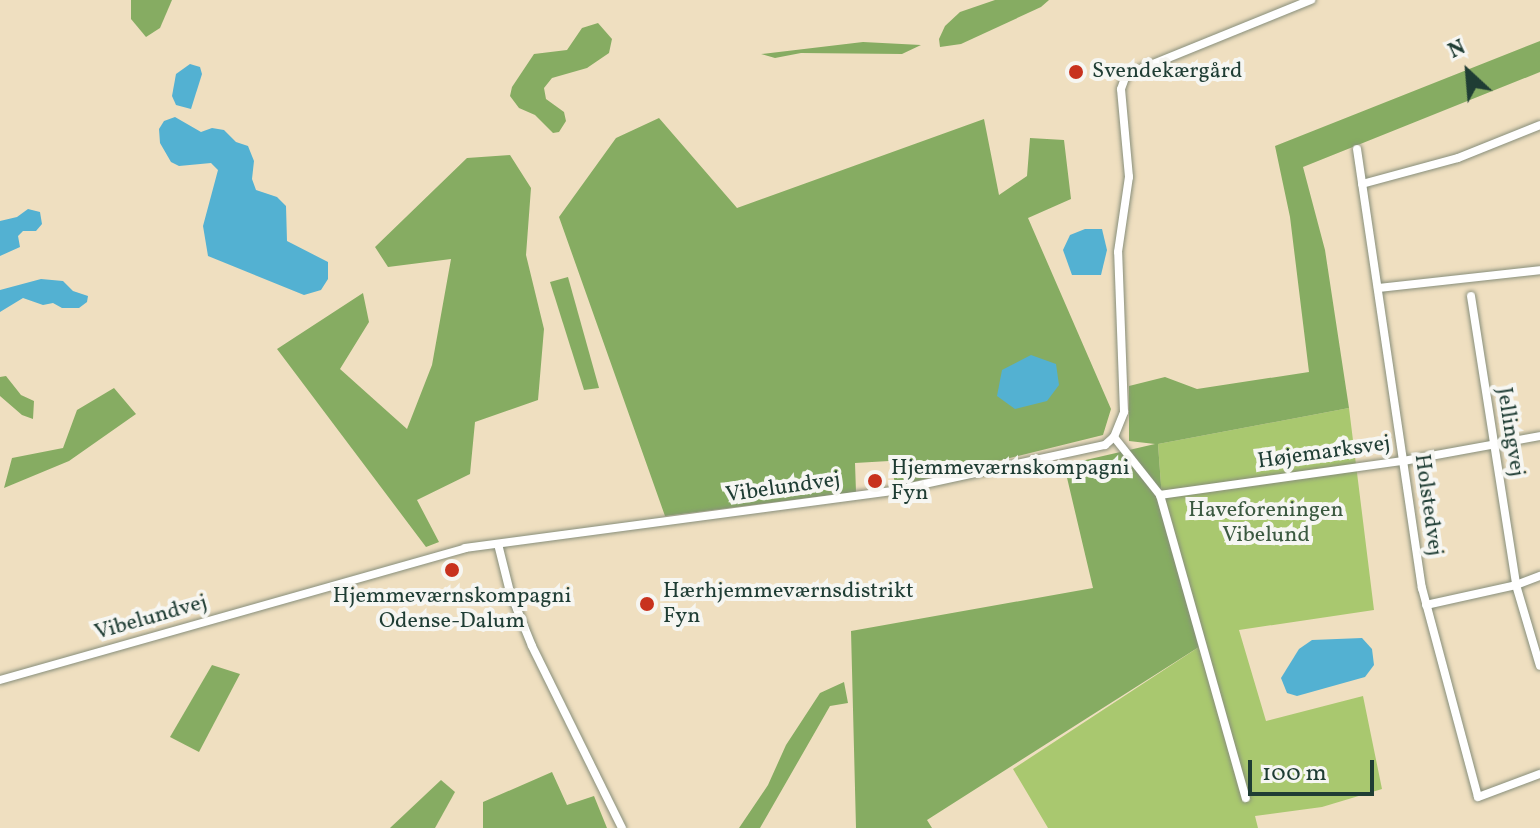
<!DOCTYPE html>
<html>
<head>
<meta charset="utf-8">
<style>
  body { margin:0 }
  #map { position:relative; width:1540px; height:828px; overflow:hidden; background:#efdfc0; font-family:Vollkorn,serif }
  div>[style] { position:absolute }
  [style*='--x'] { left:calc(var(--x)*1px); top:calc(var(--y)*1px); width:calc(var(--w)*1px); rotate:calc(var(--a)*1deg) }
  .green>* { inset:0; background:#a9c86f }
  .forest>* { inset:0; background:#86ac62 }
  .water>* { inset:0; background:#53b1d2 }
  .roads { filter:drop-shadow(0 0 2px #878e7a) drop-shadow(0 0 2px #878e7a) }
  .street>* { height:8px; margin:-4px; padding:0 4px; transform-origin:4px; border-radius:4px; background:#fff }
  .dots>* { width:22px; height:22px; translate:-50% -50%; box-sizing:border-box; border:4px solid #f6f6f2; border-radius:50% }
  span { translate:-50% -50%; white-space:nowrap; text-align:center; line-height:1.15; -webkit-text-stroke:8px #f6f6f2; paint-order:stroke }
  .poi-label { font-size:22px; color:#1f3d34 }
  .left { translate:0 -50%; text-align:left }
  .street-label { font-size:22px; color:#1f3d34 }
  .park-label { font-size:22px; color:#3b5940 }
  .north { position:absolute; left:1428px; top:32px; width:80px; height:80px; -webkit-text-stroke:6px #f6f6f2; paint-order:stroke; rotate:334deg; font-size:22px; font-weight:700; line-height:32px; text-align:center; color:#1f3d34 }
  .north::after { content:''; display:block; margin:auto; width:28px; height:36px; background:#1f3d34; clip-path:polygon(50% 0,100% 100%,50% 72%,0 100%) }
  .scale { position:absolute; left:1248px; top:760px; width:126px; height:36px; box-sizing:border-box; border:4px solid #1f3d34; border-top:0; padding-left:10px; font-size:24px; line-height:28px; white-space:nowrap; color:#1f3d34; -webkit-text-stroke:6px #f6f6f2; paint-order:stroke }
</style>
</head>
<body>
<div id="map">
  <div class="green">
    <div style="clip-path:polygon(1349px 408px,1374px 610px,1239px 630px,1266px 721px,1363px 696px,1382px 789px,1322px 807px,1255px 816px,1258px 828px,1048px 828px,1013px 769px,1202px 645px,1163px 512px,1158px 444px)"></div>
  </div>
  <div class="forest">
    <div style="clip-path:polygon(172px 0,160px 28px,146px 37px,131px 19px,131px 0)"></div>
    <div style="clip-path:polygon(995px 0,1049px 0,1041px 7px,961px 44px,940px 47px,939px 39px,945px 26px,960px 12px)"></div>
    <div style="clip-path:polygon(598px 23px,612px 39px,609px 53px,587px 68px,552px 78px,544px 88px,546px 99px,564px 112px,566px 121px,559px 132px,553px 133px,535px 115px,519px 108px,510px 96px,512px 87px,534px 54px,567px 50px,582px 28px)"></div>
    <div style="clip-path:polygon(1540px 41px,1540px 72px,1303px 167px,1325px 250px,1349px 408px,1158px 444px,1163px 512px,1202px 645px,927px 820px,932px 828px,856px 828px,851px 631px,1093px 588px,1064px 465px,1155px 444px,1129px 441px,1129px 386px,1165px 377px,1197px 389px,1309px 372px,1290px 217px,1275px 146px)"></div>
    <div style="clip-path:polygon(863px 42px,921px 45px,902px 54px,801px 53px,775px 58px,761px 54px)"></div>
    <div style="clip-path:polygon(659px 118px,737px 208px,984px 119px,999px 195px,1027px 176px,1030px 138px,1064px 140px,1071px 199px,1028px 218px,1111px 409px,1103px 435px,896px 486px,889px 461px,855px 463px,856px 492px,665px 516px,559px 217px,616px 138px)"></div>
    <div style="clip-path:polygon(510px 155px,531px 188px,526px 255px,544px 329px,538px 400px,475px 422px,470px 474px,417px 500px,439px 542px,426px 547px,277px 349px,363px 293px,369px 322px,340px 369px,407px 429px,432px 365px,451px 259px,388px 267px,375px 247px,467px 158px)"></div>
    <div style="clip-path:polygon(568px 277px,599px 388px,584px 390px,550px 282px)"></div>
    <div style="clip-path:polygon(6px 376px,21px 395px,34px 401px,33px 419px,22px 415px,0 396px,0 377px)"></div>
    <div style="clip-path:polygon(114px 388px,136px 414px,69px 461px,4px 488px,12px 458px,63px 448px,77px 410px)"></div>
    <div style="clip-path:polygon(212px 665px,240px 674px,199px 752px,170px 737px)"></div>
    <div style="clip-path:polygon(844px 682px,848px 703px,830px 706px,760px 828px,739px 828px,768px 785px,786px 745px,820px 693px)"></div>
    <div style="clip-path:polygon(552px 772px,567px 805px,594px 796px,607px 828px,483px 828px,483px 802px)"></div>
    <div style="clip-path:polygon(441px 780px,455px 792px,435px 828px,390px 828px)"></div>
  </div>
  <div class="water">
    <div style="clip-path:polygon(190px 64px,200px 67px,202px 74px,191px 109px,176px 105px,172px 96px,176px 74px)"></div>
    <div style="clip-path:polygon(175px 117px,201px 132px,212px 128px,224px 130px,236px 142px,248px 146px,254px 161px,252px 179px,256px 190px,277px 197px,286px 206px,287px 241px,328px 262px,328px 279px,321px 290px,304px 295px,208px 256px,203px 226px,218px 170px,211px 163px,179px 166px,171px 162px,160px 143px,159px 129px,164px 121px)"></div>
    <div style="clip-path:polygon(28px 209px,40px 212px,42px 224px,36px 231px,23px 231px,18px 236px,20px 247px,0 256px,0 221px,17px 217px)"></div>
    <div style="clip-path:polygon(1085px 229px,1102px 229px,1107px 250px,1101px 275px,1072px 275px,1063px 250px,1070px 235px)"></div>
    <div style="clip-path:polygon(41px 279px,63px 281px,73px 291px,88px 296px,87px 302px,79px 308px,62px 308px,53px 303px,43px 305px,23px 298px,0 312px,0 290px)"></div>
    <div style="clip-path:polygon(1031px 355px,1056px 364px,1059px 385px,1047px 401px,1015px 409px,997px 396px,1002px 370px)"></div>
    <div style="clip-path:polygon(1362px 638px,1372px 649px,1374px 665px,1365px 677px,1297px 696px,1287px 693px,1281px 678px,1299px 649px,1312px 640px)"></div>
  </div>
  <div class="roads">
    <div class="street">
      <div style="--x:1357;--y:149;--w:444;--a:81.6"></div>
      <div style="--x:1422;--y:588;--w:216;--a:75"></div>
      <div style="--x:1478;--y:797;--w:66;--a:-20.4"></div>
      <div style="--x:1362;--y:184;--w:99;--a:-15.2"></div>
      <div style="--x:1458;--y:158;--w:88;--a:-21.9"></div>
      <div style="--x:1378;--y:288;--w:163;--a:-6.3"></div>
      <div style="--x:1471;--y:296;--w:292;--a:81.1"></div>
      <div style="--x:1516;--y:585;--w:84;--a:73.5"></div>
      <div style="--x:1114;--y:437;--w:74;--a:51.6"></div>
      <div style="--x:1160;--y:495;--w:315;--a:74.2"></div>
      <div style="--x:1160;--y:495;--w:245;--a:-8"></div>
      <div style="--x:1403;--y:461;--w:139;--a:-10.3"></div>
      <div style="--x:498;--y:544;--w:49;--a:76"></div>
      <div style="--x:510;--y:592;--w:58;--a:67.8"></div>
      <div style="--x:532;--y:646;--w:203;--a:63.7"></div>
      <div style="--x:1426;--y:605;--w:92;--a:-12.5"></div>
      <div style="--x:1516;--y:585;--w:26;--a:-21"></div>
      <div style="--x:0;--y:680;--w:483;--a:-15.8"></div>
      <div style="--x:465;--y:548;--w:431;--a:-7.6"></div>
      <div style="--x:892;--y:491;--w:218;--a:-12.2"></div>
      <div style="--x:1105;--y:445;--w:12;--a:-42"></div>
      <div style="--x:1114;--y:437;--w:27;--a:-68"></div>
      <div style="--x:1124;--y:412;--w:160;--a:-92.1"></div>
      <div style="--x:1118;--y:252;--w:76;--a:-81.7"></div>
      <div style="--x:1129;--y:177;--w:88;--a:-95.2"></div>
      <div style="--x:1121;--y:89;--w:15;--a:-70"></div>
      <div style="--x:1126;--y:75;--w:200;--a:-22.1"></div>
    </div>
  </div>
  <div class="dots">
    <div style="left:1076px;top:72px;background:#c8321e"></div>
    <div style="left:875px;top:481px;background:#c8321e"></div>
    <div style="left:452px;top:570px;background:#c8321e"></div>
    <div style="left:647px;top:604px;background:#c8321e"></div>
  </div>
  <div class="poi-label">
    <span class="left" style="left:1092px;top:72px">Svendekærgård</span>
    <span class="left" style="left:891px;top:481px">Hjemmeværnskompagni<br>Fyn</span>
    <span class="left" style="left:663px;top:604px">Hærhjemmeværnsdistrikt<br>Fyn</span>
    <span style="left:452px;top:609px">Hjemmeværnskompagni<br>Odense-Dalum</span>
  </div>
  <div class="street-label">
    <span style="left:1510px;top:432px;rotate:81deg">Jellingvej</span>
    <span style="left:1324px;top:453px;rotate:-8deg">Højemarksvej</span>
    <span style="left:783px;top:488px;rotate:-8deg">Vibelundvej</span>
    <span style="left:1428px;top:505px;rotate:82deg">Holstedvej</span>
    <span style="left:151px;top:618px;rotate:-16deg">Vibelundvej</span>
  </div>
  <div class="park-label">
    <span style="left:1266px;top:523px">Haveforeningen<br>Vibelund</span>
  </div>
  <div class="north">N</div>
  <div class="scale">100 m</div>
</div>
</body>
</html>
